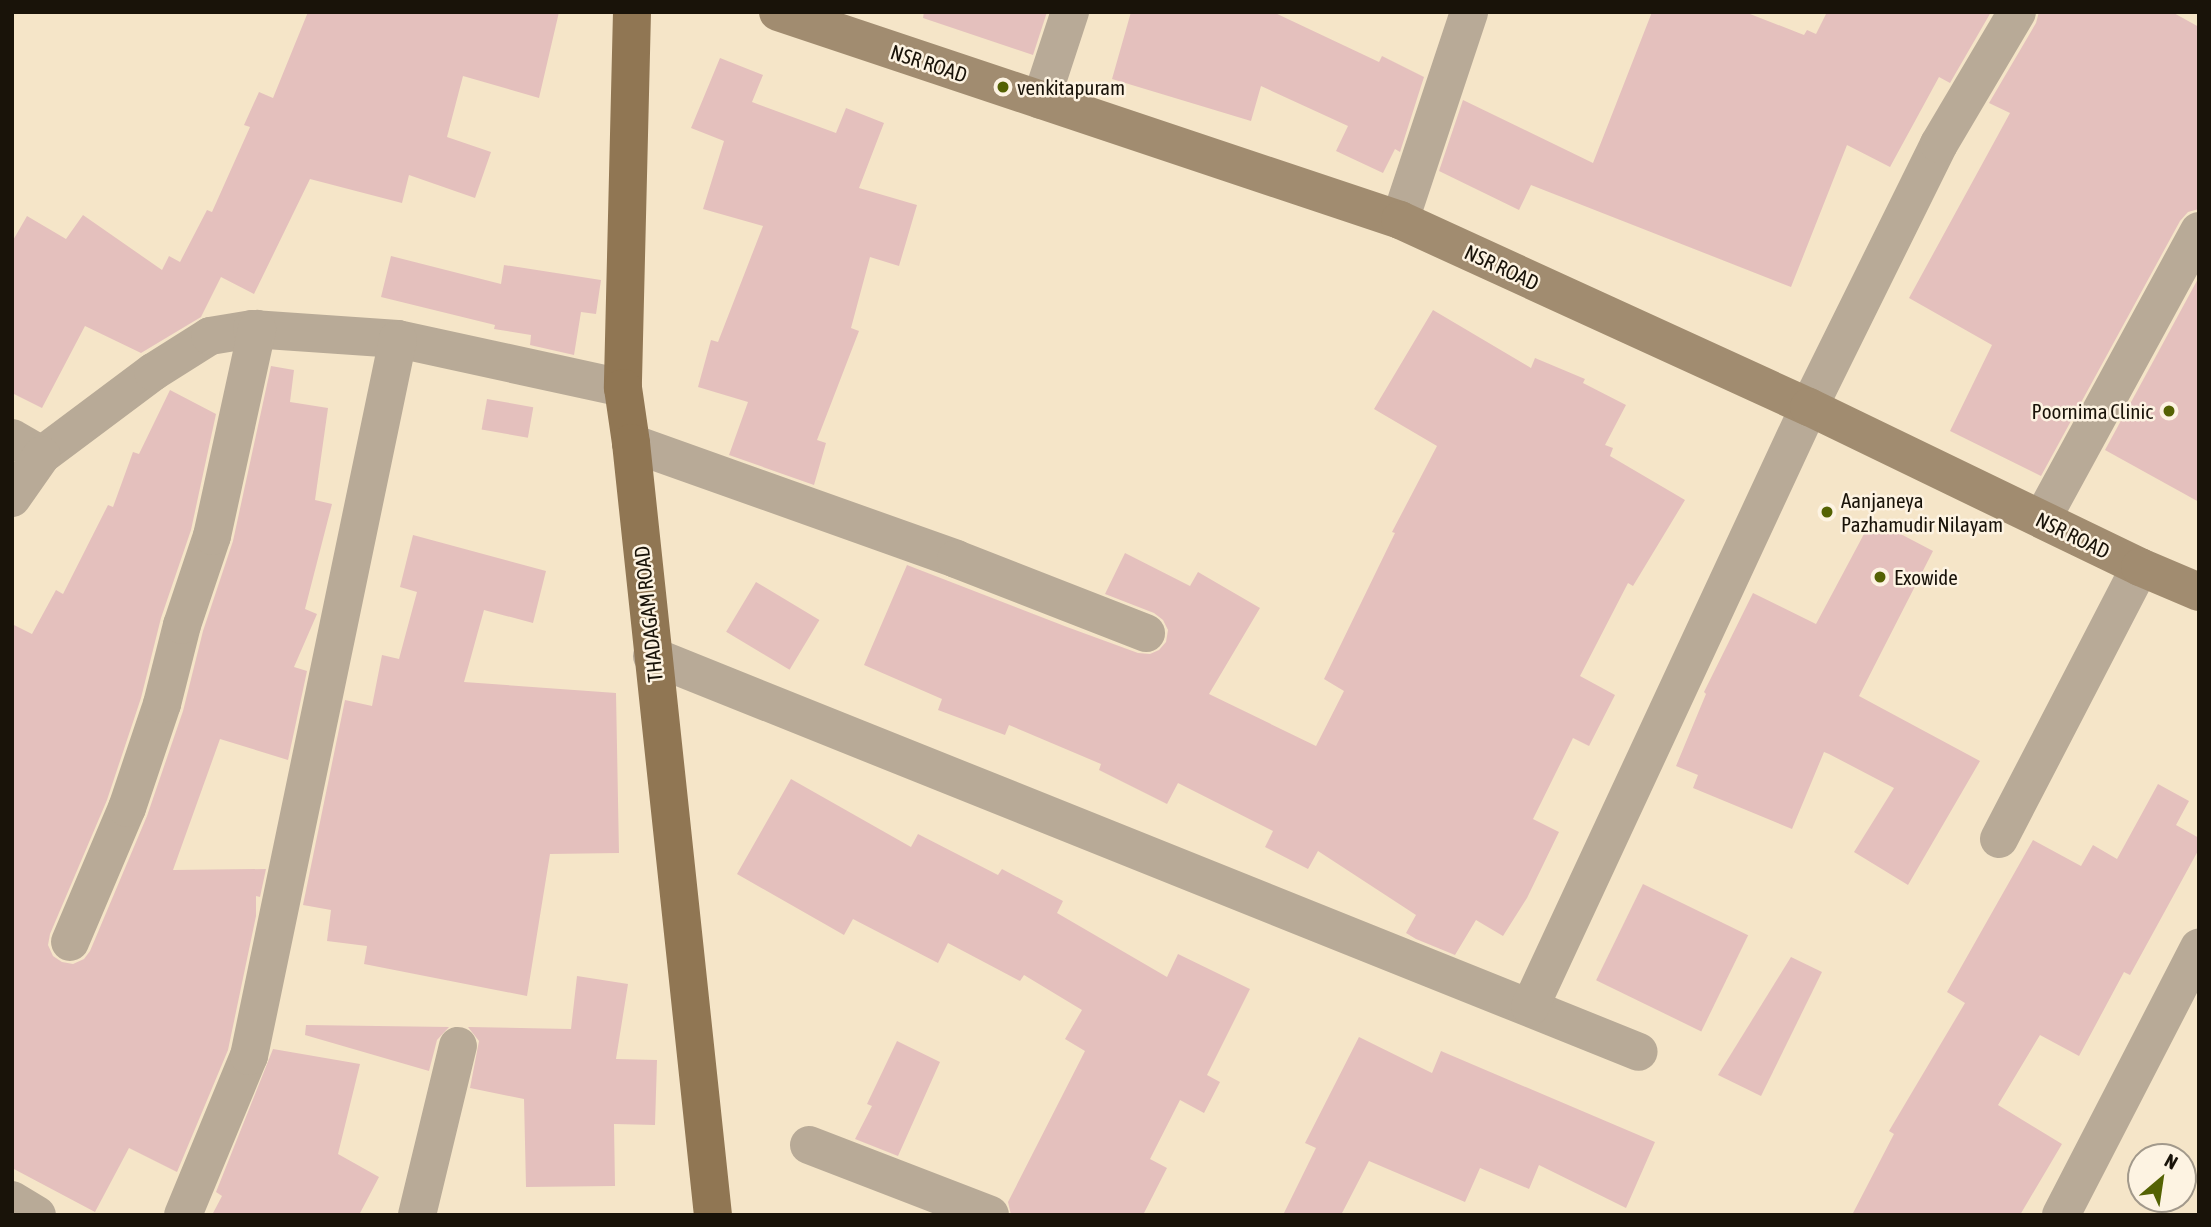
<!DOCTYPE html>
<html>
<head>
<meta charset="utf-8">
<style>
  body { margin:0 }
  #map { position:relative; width:2211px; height:1227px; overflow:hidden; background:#f5e5c8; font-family:"Asap Condensed",sans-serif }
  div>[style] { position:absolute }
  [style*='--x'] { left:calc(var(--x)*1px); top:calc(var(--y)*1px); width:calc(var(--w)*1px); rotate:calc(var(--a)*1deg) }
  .building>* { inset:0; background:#e4c0bd; transform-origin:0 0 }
  .street>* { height:38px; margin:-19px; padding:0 19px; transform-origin:19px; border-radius:19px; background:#b8aa97 }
  .secondary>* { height:38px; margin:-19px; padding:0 19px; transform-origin:19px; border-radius:19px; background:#a18c70 }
  .primary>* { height:38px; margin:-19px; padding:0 19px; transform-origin:19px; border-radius:19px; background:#907653 }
  .dots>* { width:19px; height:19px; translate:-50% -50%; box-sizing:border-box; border:4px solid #fdf3e2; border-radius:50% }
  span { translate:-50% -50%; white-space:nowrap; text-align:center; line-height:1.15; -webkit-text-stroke:5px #fdf3e2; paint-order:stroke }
  .street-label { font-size:21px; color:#191309 }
  .poi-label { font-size:21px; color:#191309 }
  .left { translate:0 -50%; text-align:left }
  .right { translate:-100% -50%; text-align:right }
  .frame { position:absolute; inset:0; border:14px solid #191309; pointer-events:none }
  .north { position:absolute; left:2127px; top:1143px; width:70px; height:70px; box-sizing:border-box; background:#fdf3e2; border:2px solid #a2998b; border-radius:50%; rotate:29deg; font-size:19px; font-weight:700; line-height:28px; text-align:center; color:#191309 }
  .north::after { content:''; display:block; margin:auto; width:24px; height:32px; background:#546203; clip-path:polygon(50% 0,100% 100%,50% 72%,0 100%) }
</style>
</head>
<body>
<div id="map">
  <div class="building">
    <div style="clip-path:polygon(308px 12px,559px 12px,539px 98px,463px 76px,447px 137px,491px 152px,475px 198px,409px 175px,402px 203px,310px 179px,254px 294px,221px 277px,201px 317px,141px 353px,85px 326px,42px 408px,12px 393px,12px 242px,27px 216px,66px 239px,83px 215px,162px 270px,169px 256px,180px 262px,207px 210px,212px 212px,250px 127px,244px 125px,259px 92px,273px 98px)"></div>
    <div style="clip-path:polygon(924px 12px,1047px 12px,1033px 55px,923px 18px)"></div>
    <div style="clip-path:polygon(1131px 12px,1273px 12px,1379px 62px,1382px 56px,1424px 77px,1400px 152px,1395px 149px,1383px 173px,1336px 151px,1348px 126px,1261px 86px,1251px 121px,1112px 79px)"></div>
    <div style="clip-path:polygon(1652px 12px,1745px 12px,1804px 35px,1807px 30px,1816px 34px,1827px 12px,1991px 12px,1950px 83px,1939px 77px,1890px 167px,1847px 145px,1791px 287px,1531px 185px,1519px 210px,1439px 171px,1463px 100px,1593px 163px)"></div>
    <div style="clip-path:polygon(2039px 12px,2172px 12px,2199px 27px,2199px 209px,2188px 212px,2180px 221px,2041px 476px,1950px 431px,1992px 345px,1909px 298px,2010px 113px,1989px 103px,2036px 23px)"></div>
    <div style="clip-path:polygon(720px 58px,763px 75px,752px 102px,836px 133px,846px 108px,884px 123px,859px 188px,917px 205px,899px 266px,870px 257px,851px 328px,859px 331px,817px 440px,826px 443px,814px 485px,729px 455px,748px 402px,698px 387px,711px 340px,718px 342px,763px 226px,703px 209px,724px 141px,691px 128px)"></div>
    <div style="clip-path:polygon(391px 256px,501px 284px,504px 265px,601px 280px,596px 314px,581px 312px,574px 355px,530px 345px,531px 335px,494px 329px,495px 325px,381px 297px)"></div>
    <div style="clip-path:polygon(2199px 277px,2199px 502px,2105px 450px)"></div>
    <div style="clip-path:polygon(1433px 310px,1531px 368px,1535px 358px,1585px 379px,1583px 383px,1626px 405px,1605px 445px,1613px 448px,1610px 456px,1685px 500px,1633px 586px,1628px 583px,1580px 676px,1615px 695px,1589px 746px,1573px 738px,1533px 819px,1559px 832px,1527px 898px,1503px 936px,1476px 920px,1455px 955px,1416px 939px,1406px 933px,1416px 915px,1318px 851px,1308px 869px,1265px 847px,1273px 831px,1178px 783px,1167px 804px,1099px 770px,1101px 764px,1009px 725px,1005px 735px,938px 710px,942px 699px,864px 665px,907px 565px,1067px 627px,1138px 653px,1150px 654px,1159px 650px,1166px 642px,1168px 630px,1163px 620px,1154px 613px,1105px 594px,1125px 553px,1190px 586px,1198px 572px,1260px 608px,1209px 694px,1316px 746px,1344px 691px,1324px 679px,1395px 533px,1392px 532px,1437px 446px,1374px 409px)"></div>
    <div style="clip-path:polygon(271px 366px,294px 370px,290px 402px,328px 408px,315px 500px,332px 504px,305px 609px,317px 614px,294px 667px,307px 671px,288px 760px,220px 739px,173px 870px,266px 869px,260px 897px,256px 896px,256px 916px,228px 1050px,177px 1172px,129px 1148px,95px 1212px,12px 1168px,12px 624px,32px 634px,56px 590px,63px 594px,108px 505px,113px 507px,133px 452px,139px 454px,170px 390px,216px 414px,191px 530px,161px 618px,141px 698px,107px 800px,50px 934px,48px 945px,53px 956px,62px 962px,73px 964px,84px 959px,90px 951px,147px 816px,183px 711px,203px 631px,233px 541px)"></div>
    <div style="left:487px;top:399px;width:47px;height:31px;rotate:10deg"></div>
    <div style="clip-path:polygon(1872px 519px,1933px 551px,1859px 696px,1980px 761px,1908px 885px,1854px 852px,1894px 788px,1829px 754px,1824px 752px,1792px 829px,1693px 788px,1698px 775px,1676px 766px,1706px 694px,1704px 692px,1753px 593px,1816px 624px)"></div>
    <div style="clip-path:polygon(413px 535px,546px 571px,533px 623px,484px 610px,464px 682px,616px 693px,619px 853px,550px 854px,527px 996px,364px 964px,367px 946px,327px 941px,331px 910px,303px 905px,345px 700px,372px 706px,382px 655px,399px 659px,417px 592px,400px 587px)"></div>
    <div style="left:756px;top:582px;width:74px;height:58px;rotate:31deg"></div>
    <div style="clip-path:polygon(791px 779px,911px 847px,918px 834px,998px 875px,1002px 869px,1063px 901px,1057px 913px,1167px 977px,1178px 954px,1250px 989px,1207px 1075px,1220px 1082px,1204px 1113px,1180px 1100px,1150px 1159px,1167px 1168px,1143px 1215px,1011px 1215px,1008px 1202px,1085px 1051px,1065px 1039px,1082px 1010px,1024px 975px,1020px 981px,948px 943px,938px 963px,853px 919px,844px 935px,737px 874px)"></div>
    <div style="clip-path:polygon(2158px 784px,2189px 801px,2176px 825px,2199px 838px,2199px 849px,2130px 975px,2124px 972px,2079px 1056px,2040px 1035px,1998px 1105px,2062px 1144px,2020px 1215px,1852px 1215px,1894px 1134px,1889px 1131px,1965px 1003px,1947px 992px,2033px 840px,2081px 866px,2093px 845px,2117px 859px)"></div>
    <div style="left:1643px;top:884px;width:117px;height:107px;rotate:26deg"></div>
    <div style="clip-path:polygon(1791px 957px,1822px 972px,1761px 1096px,1718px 1075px)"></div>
    <div style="clip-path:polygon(577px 976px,628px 984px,616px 1059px,657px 1060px,655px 1125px,614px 1124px,615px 1186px,526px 1187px,524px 1099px,470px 1088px,479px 1041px,468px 1027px,571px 1029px)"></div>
    <div style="clip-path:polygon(306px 1025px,449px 1027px,437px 1040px,429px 1071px,305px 1035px)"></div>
    <div style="clip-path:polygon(1359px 1037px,1432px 1073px,1441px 1051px,1655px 1142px,1626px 1208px,1539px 1165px,1529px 1189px,1480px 1168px,1465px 1202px,1369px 1161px,1341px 1215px,1283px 1215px,1316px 1148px,1305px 1143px)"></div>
    <div style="clip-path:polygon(897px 1041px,940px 1062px,898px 1156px,855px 1139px,872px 1106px,867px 1104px)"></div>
    <div style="clip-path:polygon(273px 1049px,360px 1064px,338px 1154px,379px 1177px,359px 1215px,212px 1215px,222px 1196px,216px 1192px)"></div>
  </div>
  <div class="street">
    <div style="--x:1041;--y:100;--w:93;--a:-71.8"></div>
    <div style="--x:1400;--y:220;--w:219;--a:-71.6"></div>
    <div style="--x:12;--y:438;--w:34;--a:30"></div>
    <div style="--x:42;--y:455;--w:139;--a:-36.8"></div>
    <div style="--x:153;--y:372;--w:67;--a:-32.3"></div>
    <div style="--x:210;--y:336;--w:43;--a:-9.5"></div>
    <div style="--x:252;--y:329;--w:146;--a:3.9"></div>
    <div style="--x:398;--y:339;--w:230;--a:12.3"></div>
    <div style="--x:631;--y:443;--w:345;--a:19.6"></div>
    <div style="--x:956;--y:559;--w:204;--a:21.3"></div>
    <div style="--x:12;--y:498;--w:52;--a:-55.1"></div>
    <div style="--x:2042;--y:519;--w:328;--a:-61.4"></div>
    <div style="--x:652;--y:656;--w:1063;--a:21.86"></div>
    <div style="--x:1999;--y:839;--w:306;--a:-62.6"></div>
    <div style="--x:70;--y:942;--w:146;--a:-67"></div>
    <div style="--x:127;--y:808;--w:110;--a:-71.4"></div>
    <div style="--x:162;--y:704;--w:81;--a:-75.8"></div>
    <div style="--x:182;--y:625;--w:94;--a:-71.4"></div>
    <div style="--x:212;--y:536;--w:212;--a:-77.7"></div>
    <div style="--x:1530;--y:1007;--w:662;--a:-65.06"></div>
    <div style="--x:1809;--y:407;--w:293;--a:-63.7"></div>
    <div style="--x:1939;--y:144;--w:153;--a:-59.4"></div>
    <div style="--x:809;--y:1145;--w:194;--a:21.1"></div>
    <div style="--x:12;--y:1200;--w:29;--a:31"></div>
    <div style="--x:183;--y:1215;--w:172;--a:-67.5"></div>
    <div style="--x:249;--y:1056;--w:732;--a:-78.26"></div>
    <div style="--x:417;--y:1215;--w:174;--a:-76.4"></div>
    <div style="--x:2061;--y:1215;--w:301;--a:-62.7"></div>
  </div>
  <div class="secondary">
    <div style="--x:778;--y:12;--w:656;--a:18.49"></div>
    <div style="--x:1400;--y:220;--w:450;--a:24.6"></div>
    <div style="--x:1809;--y:407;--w:368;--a:25.8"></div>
    <div style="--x:2140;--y:567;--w:64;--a:23"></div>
  </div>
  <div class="primary">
    <div style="--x:632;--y:12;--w:376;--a:91.4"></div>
    <div style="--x:623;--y:388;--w:56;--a:81.7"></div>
    <div style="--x:631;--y:443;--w:776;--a:83.94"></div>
  </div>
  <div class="dots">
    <div style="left:1003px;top:87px;background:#546203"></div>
    <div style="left:2169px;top:411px;background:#546203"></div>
    <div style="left:1827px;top:512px;background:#546203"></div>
    <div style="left:1880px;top:577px;background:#546203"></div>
  </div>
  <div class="street-label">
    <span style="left:929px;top:63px;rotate:18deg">NSR ROAD</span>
    <span style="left:1502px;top:267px;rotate:25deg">NSR ROAD</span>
    <span style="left:2073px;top:535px;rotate:26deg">NSR ROAD</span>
    <span style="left:648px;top:614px;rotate:-96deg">THADAGAM ROAD</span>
  </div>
  <div class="poi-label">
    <span class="left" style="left:1017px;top:87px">venkitapuram</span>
    <span class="right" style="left:2153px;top:411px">Poornima Clinic</span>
    <span class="left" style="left:1841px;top:512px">Aanjaneya<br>Pazhamudir Nilayam</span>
    <span class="left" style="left:1894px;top:577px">Exowide</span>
  </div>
  <div class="frame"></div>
  <div class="north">N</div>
</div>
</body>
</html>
